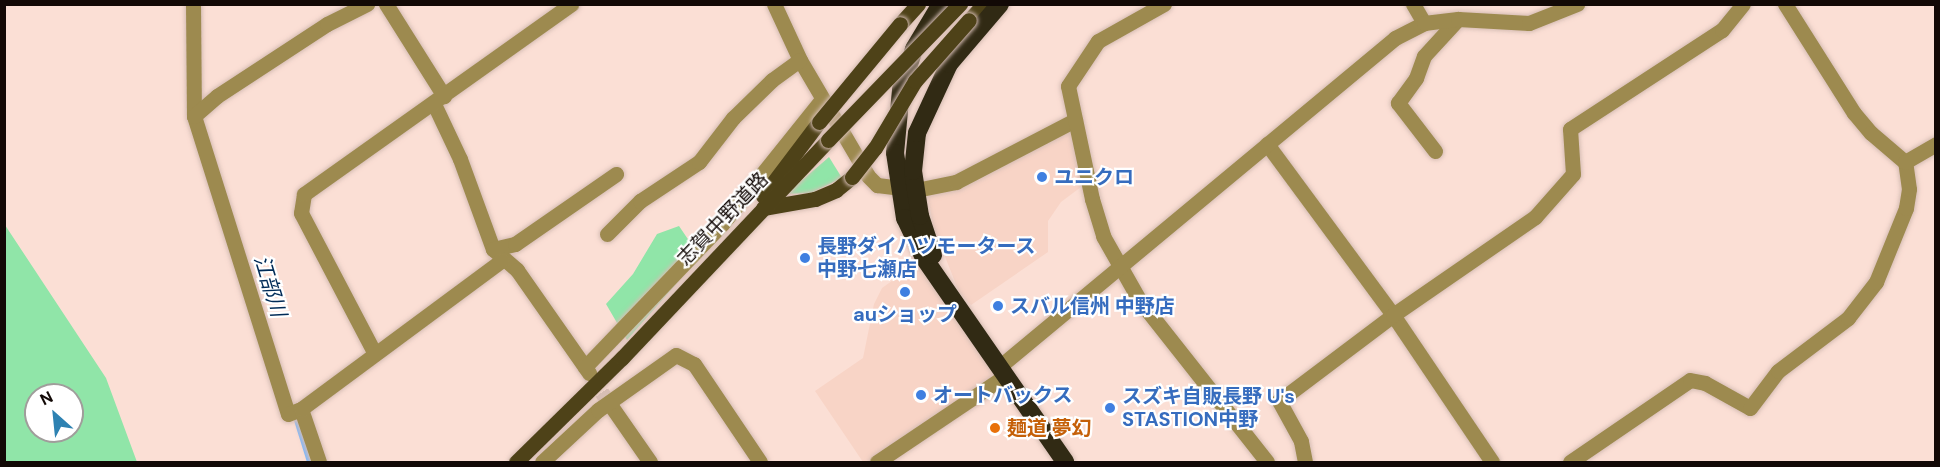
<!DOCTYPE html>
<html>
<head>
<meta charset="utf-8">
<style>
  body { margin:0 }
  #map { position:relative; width:1940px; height:467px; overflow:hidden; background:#fbdfd5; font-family:"DM Sans","Noto Sans JP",sans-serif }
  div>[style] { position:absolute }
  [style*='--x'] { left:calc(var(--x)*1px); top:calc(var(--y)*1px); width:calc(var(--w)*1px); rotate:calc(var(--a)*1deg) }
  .built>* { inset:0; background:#f8d4c6 }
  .green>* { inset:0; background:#90e5a8 }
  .stream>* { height:4px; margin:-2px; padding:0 2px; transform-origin:2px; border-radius:2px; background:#79b7ff }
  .street-tunnel>* { height:15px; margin-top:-7.5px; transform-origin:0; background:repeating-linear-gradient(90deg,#d8bfb6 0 15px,transparent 0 23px) }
  .roads { filter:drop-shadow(0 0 2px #d6bdb4) drop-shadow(0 0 2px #d6bdb4) }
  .street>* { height:15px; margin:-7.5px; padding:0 7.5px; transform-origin:7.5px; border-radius:7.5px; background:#9d8a4f }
  .primary>* { height:15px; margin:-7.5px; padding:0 7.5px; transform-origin:7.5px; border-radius:7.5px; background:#4e4218 }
  .highway>* { height:18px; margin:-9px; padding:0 9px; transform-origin:9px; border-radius:9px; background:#312a14 }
  .bridges { filter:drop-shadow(0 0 2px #d6bdb4) drop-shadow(0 0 2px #d6bdb4) }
  .primary-bridge>* { height:15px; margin:-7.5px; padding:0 7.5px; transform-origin:7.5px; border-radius:7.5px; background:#4e4218 }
  .dots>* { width:16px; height:16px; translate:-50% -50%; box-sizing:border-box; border:3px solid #fff; border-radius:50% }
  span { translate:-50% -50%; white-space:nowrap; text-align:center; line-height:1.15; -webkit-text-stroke:4.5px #fff; paint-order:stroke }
  .shop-label { font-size:20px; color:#366cbe; font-weight:700 }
  .left { translate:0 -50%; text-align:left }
  .street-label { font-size:20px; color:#120906 }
  .food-label { font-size:20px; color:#c56008; font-weight:700 }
  .water-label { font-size:21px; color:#002b57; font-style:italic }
  .frame { position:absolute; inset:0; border:6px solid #120906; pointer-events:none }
  .north { position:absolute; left:24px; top:383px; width:60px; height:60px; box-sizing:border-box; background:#fff; border:2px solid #a09d9b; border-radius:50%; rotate:333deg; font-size:16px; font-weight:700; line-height:24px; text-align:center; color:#120906 }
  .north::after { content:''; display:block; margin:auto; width:21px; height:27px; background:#2e82b2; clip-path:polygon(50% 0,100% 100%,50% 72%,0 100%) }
</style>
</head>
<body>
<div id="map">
  <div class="built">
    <div style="clip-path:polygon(1075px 120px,1089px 181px,1061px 202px,1048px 221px,1048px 252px,971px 305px,959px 292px,933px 226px,927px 189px)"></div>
    <div style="clip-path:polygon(924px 258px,1005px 376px,877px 462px,863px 462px,815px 391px,863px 358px,874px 304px,882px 288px)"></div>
  </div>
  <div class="green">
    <div style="clip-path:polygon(829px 157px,842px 178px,811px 193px,786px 194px)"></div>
    <div style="clip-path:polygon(evenodd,5px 225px,106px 378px,137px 462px,5px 462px,5px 225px,36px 395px,72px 395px,72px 431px,36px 431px,36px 395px)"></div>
    <div style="clip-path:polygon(679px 226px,700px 257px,627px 340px,606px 304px,633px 274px,657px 234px)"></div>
  </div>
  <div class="stream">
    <div style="--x:295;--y:417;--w:47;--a:72.7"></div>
  </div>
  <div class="street-tunnel">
    <div style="--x:589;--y:373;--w:36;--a:56"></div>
  </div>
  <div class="roads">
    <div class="street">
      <div style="--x:193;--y:4;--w:112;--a:89.5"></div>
      <div style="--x:194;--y:116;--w:312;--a:72.5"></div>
      <div style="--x:288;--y:414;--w:14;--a:-21"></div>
      <div style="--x:301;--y:409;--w:56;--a:71.2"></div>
      <div style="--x:386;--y:4;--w:109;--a:57.8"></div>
      <div style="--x:774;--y:4;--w:62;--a:65.1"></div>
      <div style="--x:800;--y:60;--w:134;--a:59.6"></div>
      <div style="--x:868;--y:176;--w:13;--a:45"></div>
      <div style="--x:877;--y:185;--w:39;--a:7"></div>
      <div style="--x:916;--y:190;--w:41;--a:-11.3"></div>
      <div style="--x:956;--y:182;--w:134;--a:-27.5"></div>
      <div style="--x:1164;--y:4;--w:76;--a:150.7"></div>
      <div style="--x:1098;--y:41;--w:54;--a:123.7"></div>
      <div style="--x:1068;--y:86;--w:116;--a:78"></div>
      <div style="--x:1092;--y:199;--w:39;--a:73"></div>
      <div style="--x:1103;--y:236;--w:75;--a:60.4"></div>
      <div style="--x:1140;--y:301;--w:205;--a:51.7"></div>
      <div style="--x:1413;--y:4;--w:22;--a:60"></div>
      <div style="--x:1785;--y:4;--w:129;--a:57.7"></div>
      <div style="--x:1854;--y:113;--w:26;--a:50"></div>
      <div style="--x:1871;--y:133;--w:45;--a:40.5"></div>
      <div style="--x:434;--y:104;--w:61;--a:64.7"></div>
      <div style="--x:460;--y:159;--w:96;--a:69.9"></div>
      <div style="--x:493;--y:249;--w:32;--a:41"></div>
      <div style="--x:517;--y:270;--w:126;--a:55"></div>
      <div style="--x:194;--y:116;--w:30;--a:-41"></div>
      <div style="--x:217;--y:96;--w:131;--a:-33.2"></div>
      <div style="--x:327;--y:24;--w:45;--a:-26.6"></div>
      <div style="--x:1267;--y:144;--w:212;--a:53.6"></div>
      <div style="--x:1393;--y:315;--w:177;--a:56"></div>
      <div style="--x:1435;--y:151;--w:61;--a:-127.6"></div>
      <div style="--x:1398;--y:103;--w:31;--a:-54"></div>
      <div style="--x:1416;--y:78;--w:23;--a:-70"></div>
      <div style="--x:1424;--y:56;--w:50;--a:-47.4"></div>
      <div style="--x:607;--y:234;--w:47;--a:-45"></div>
      <div style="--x:640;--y:201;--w:71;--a:-33.5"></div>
      <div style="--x:699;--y:162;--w:56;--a:-52.3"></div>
      <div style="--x:733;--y:118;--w:54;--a:-44.3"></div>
      <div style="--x:772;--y:80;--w:34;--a:-36"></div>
      <div style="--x:493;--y:249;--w:23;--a:-13"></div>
      <div style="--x:515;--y:244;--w:123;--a:-34.7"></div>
      <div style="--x:374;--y:352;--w:157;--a:-117.7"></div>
      <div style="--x:301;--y:213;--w:19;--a:-81"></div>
      <div style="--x:304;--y:194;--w:328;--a:-35.4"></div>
      <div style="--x:585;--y:367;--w:198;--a:-46.2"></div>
      <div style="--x:722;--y:224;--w:160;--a:-51.3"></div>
      <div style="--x:999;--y:367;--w:515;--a:-39.72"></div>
      <div style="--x:1395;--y:38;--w:33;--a:-27"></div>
      <div style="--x:1424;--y:23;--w:34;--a:-7"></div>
      <div style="--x:1458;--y:19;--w:71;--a:3.2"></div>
      <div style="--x:1529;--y:23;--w:52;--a:-21.6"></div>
      <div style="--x:609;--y:403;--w:72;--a:55.2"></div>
      <div style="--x:301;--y:409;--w:250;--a:-36.5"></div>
      <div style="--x:542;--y:462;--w:76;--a:-42.9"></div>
      <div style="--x:598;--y:410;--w:95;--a:-35.2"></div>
      <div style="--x:676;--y:355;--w:20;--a:27"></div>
      <div style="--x:694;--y:364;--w:118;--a:56"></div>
      <div style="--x:877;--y:462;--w:154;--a:-33.9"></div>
      <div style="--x:1305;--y:462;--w:21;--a:-101"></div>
      <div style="--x:1301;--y:441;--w:46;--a:-118.8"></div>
      <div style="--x:1279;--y:401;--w:143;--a:-37"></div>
      <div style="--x:1393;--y:315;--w:173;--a:-34.6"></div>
      <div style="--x:1535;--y:217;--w:57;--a:-48.5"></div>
      <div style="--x:1573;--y:174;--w:45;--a:-93.8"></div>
      <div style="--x:1570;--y:129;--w:181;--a:-33.1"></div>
      <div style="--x:1722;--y:30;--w:33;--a:-51"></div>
      <div style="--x:1570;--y:462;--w:145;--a:-34.3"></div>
      <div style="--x:1690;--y:380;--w:15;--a:11"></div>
      <div style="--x:1705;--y:383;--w:51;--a:29.1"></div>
      <div style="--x:1750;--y:408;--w:46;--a:-52.9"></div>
      <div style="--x:1778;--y:371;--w:88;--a:-37.1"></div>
      <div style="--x:1848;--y:318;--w:46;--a:-52.1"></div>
      <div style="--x:1876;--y:282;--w:80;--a:-67.9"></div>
      <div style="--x:1906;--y:208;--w:19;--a:-81"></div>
      <div style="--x:1909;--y:189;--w:27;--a:-98"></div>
      <div style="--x:1905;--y:162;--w:36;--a:-30"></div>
    </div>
    <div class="primary">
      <div style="--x:969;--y:20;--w:22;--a:-47"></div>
      <div style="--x:900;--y:24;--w:27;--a:-48"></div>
      <div style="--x:763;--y:196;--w:93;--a:-52.9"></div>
      <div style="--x:763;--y:208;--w:53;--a:-9.8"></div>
      <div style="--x:815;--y:199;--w:23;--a:-23"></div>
      <div style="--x:836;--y:190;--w:21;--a:-39"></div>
      <div style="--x:516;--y:462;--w:148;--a:-44.5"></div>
      <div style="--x:622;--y:358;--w:300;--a:-46.6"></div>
    </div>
    <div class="highway">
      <div style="--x:941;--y:4;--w:52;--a:121"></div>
      <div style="--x:914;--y:49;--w:43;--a:107.6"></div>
      <div style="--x:901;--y:90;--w:63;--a:95.4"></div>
      <div style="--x:895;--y:153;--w:66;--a:81.3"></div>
      <div style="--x:905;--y:218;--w:44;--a:64.6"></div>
      <div style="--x:924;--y:258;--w:248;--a:55.3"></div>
      <div style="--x:933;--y:255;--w:41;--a:-108.4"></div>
      <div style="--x:920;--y:216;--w:46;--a:-98.8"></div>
      <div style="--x:913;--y:171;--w:38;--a:-84"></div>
      <div style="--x:917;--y:133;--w:76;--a:-65.1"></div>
      <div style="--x:949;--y:64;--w:79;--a:-49.6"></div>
    </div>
  </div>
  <div class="bridges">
    <div class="primary-bridge">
      <div style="--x:819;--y:122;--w:127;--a:-50.4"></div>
      <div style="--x:828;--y:140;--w:190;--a:-45.9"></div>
      <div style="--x:852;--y:177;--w:37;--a:-52"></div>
      <div style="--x:875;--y:148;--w:78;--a:-59.2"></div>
      <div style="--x:915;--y:81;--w:81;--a:-48.5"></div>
    </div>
  </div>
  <div class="dots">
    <div style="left:1042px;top:177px;background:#3f7fe0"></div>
    <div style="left:805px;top:258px;background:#3f7fe0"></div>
    <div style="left:905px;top:292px;background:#3f7fe0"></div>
    <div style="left:998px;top:306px;background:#3f7fe0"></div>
    <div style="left:921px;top:395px;background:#3f7fe0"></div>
    <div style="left:1110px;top:408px;background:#3f7fe0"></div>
    <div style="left:995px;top:428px;background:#e8710a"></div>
  </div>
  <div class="shop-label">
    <span class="left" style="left:1054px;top:177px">ユニクロ</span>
    <span class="left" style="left:817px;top:258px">長野ダイハツモータース<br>中野七瀬店</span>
    <span class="left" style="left:1010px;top:306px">スバル信州 中野店</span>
    <span style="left:905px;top:314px">auショップ</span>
    <span class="left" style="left:933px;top:395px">オートバックス</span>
    <span class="left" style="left:1122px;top:408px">スズキ自販長野 U's<br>STASTION中野</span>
  </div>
  <div class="street-label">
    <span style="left:723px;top:219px;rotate:-46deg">志賀中野道路</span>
  </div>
  <div class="food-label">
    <span class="left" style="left:1007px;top:428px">麺道 夢幻</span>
  </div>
  <div class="water-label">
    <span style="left:270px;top:286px;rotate:73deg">江部川</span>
  </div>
  <div class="frame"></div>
  <div class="north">N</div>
</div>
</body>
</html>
